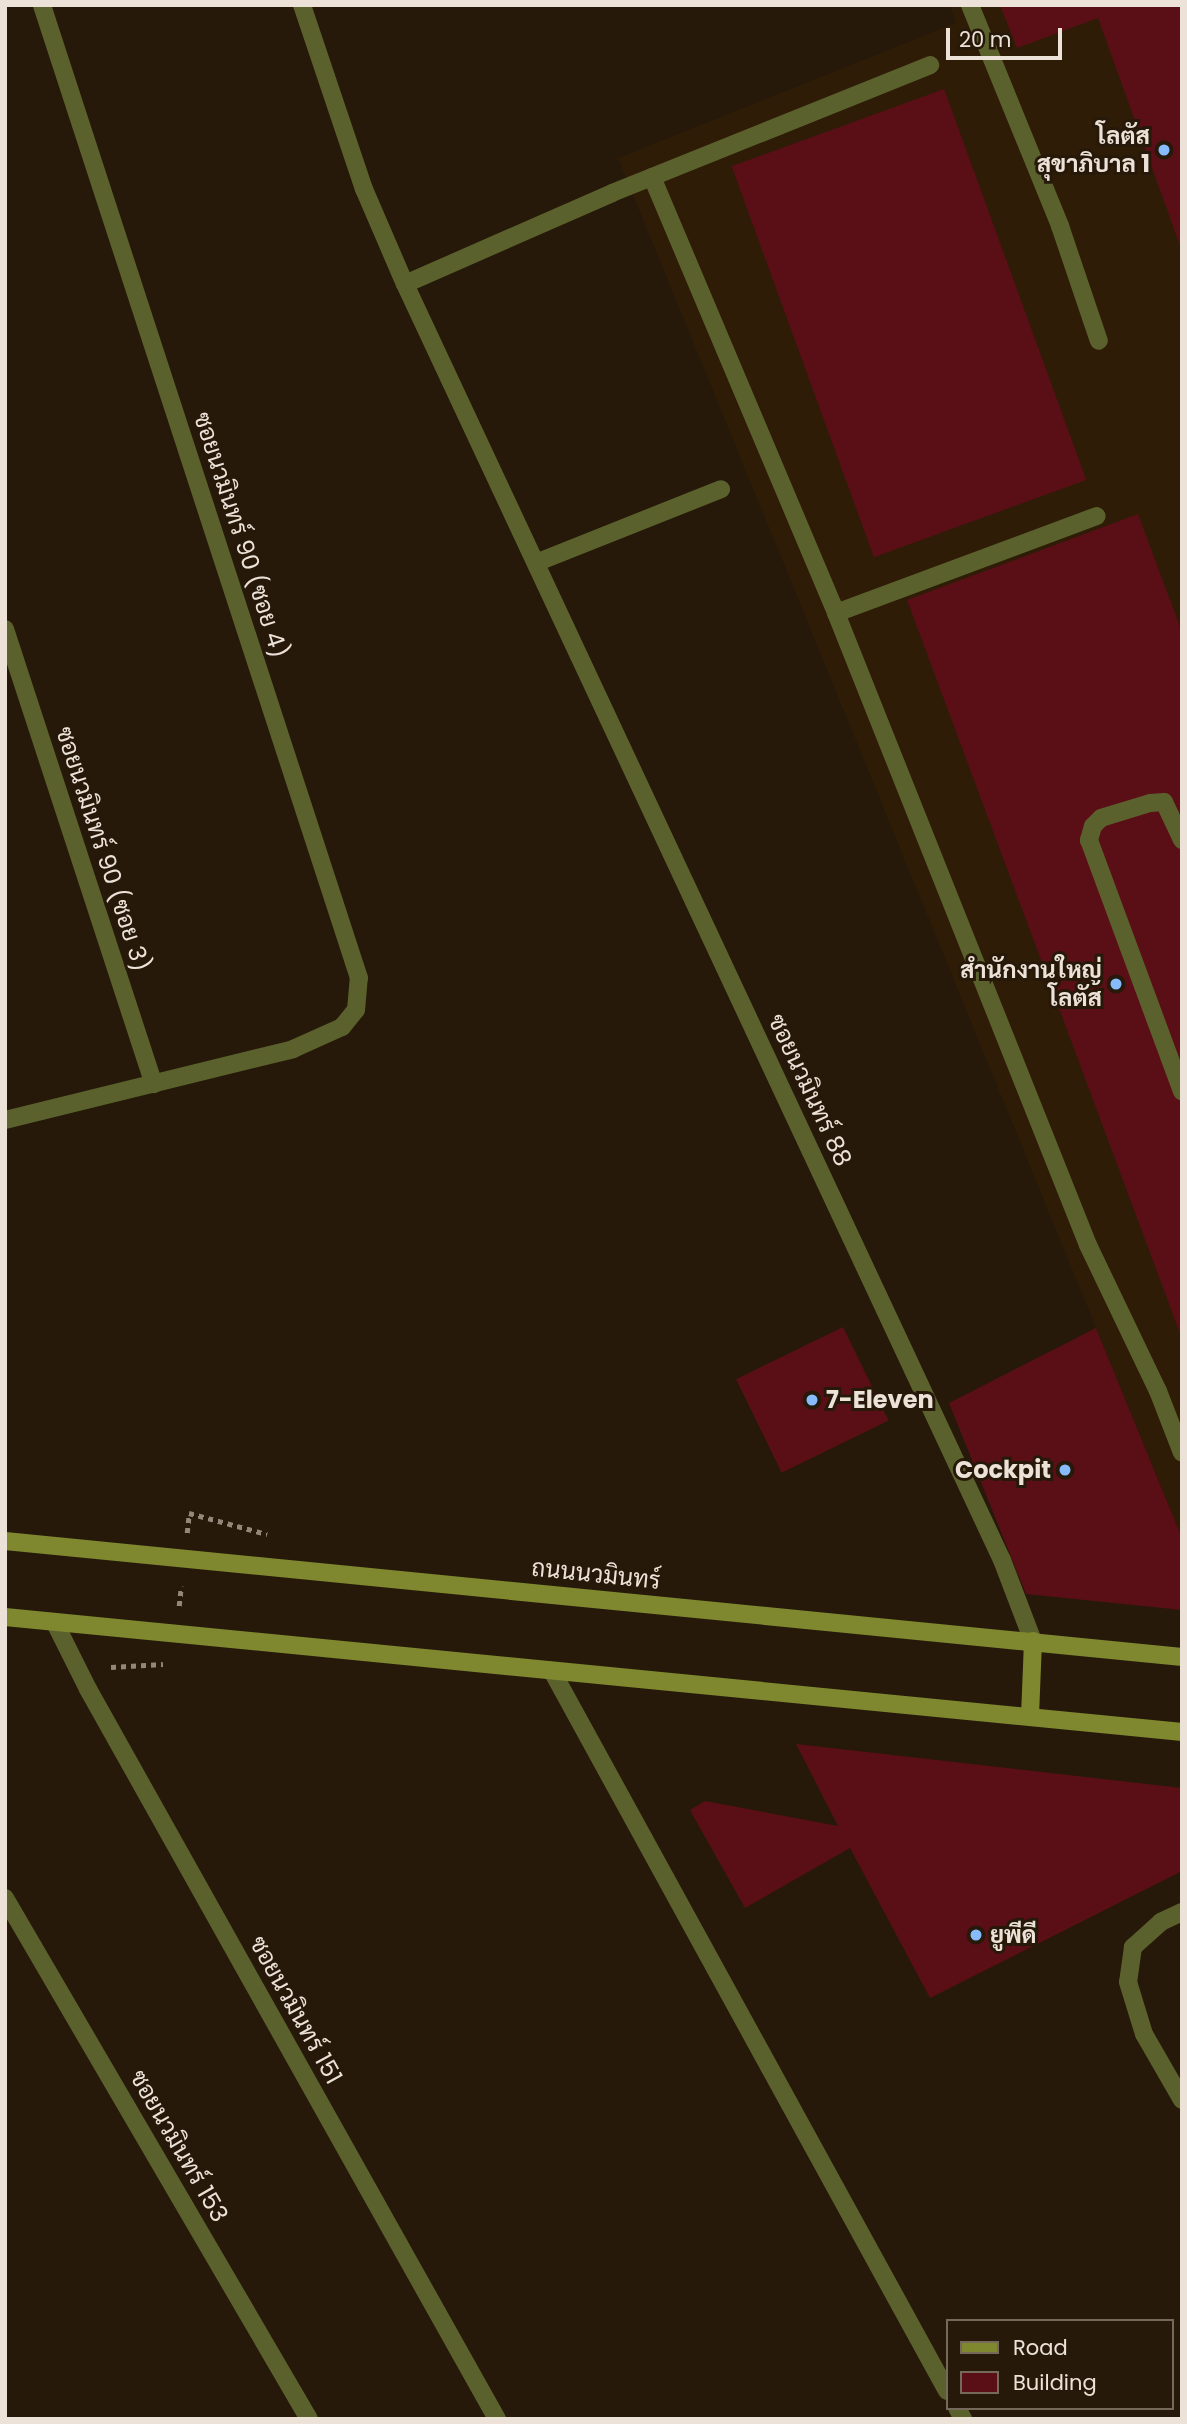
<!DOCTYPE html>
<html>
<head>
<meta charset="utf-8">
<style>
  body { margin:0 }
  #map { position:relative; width:1187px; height:2424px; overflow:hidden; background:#261909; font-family:Poppins,Sarabun,sans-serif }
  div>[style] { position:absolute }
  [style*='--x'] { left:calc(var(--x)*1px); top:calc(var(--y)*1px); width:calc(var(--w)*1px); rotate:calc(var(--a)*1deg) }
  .built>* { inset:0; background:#2e1c06 }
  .building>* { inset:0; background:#5a0f16; transform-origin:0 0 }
  .path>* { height:4.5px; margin-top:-2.25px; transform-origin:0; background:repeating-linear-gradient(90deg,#92877a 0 5px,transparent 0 10px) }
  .service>* { height:18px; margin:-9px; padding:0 9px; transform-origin:9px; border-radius:9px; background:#5b612d }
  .minor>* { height:18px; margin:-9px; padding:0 9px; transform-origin:9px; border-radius:9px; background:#5b612d }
  .secondary>* { height:18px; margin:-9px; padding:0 9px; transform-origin:9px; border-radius:9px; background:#7f882f }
  .dots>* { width:19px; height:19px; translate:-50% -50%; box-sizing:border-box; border:4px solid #261909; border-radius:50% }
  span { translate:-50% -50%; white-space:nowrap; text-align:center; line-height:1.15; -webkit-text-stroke:6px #261909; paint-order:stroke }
  .poi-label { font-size:24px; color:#ece2d8; font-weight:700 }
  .right { translate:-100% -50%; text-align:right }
  .left { translate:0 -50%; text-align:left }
  .street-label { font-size:24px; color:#ece2d8 }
  .frame { position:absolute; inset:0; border:7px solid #ece2d8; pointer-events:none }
  .legend { position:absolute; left:946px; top:2319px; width:228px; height:91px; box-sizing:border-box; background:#261909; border:2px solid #75695c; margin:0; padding:9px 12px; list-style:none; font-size:21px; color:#ece2d8 }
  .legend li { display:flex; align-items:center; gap:14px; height:35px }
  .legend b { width:35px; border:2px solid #75695c }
  .scale { position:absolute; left:946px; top:28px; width:116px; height:32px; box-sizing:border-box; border:4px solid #ece2d8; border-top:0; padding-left:9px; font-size:21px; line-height:24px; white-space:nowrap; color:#ece2d8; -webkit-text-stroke:5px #261909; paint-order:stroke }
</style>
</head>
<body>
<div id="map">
  <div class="built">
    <div style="clip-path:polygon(950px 5px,1182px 5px,1182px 1538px,618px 158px,956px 23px)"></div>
  </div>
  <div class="building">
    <div style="clip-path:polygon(1000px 5px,1182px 5px,1182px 251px,1098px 18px,1017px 48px)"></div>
    <div style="left:944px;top:89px;width:416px;height:226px;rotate:70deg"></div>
    <div style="clip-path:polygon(1138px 514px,1182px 632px,1181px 1336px,907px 600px)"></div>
    <div style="left:843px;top:1327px;width:104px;height:119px;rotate:64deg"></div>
    <div style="clip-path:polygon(1096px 1328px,1182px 1538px,1182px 1610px,1026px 1594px,949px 1403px)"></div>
    <div style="clip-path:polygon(796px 1744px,1182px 1788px,1182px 1871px,930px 1998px,850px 1848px,745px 1908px,690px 1810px,705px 1801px,838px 1826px)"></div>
  </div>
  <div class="path">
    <div style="--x:187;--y:1533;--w:20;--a:-84"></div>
    <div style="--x:189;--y:1513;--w:81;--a:15.1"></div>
    <div style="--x:179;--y:1606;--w:20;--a:-84"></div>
    <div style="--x:111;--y:1667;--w:52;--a:-3.3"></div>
  </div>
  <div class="service">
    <div style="--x:970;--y:5;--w:239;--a:67.8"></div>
    <div style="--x:1060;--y:226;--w:121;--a:71.3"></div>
    <div style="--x:652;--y:177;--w:473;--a:67.1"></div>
    <div style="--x:836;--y:613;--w:680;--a:68.26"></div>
    <div style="--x:1088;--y:1245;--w:162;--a:64.4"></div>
    <div style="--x:1158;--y:1391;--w:66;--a:68.8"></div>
    <div style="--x:612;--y:193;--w:343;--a:-21.9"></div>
    <div style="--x:836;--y:613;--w:278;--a:-20.4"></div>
    <div style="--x:1182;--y:840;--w:42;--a:-115.3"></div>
    <div style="--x:1164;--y:802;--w:14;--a:176"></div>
    <div style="--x:1150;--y:803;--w:51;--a:163"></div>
    <div style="--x:1101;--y:818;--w:11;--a:135"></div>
    <div style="--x:1093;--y:826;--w:15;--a:106"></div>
    <div style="--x:1089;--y:840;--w:268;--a:69.7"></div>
  </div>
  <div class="minor">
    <div style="--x:302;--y:5;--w:194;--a:71.4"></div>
    <div style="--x:364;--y:189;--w:103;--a:66.7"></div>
    <div style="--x:405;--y:284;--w:1409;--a:64.93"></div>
    <div style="--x:1002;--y:1560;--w:87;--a:69.1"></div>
    <div style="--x:405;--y:284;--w:226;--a:-23.7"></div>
    <div style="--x:538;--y:562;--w:197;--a:-21.7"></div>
    <div style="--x:5;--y:629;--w:479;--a:71.9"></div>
    <div style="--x:5;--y:1120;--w:297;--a:-13.8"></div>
    <div style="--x:293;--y:1049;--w:54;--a:-24.2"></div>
    <div style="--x:342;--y:1027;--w:22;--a:-51"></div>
    <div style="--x:356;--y:1010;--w:32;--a:-85"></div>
    <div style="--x:359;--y:978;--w:1023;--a:-108.05"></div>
    <div style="--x:55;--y:1623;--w:74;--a:63.4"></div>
    <div style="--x:88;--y:1689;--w:837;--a:60.74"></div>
    <div style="--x:552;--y:1671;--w:821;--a:61.25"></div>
    <div style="--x:5;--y:1898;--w:603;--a:59.74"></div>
    <div style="--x:1182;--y:1912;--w:23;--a:155"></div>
    <div style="--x:1161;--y:1922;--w:38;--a:138"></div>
    <div style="--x:1133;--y:1947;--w:35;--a:98"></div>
    <div style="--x:1128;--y:1982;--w:54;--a:72.9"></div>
    <div style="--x:1144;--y:2034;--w:76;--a:60.1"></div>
    <div style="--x:957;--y:2408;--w:13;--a:61"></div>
  </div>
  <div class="secondary">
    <div style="--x:5;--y:1541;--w:1183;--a:5.63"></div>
    <div style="--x:5;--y:1617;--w:1183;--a:5.58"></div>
    <div style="--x:1030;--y:1716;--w:75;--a:-87.7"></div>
  </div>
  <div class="dots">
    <div style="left:1164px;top:150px;background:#87bbfb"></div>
    <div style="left:1116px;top:984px;background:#87bbfb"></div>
    <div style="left:812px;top:1400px;background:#87bbfb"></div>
    <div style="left:1065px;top:1470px;background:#87bbfb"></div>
    <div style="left:976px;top:1935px;background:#87bbfb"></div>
  </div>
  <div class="poi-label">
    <span class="right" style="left:1150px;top:150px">โลตัส<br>สุขาภิบาล 1</span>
    <span class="right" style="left:1102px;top:984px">สำนักงานใหญ่<br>โลตัส</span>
    <span class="left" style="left:826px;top:1400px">7-Eleven</span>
    <span class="right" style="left:1051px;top:1470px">Cockpit</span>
    <span class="left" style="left:990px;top:1935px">ยูพีดี</span>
  </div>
  <div class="street-label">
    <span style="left:241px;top:535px;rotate:72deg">ซอยนวมินทร์ 90 (ซอย 4)</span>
    <span style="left:103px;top:849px;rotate:72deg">ซอยนวมินทร์ 90 (ซอย 3)</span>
    <span style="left:810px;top:1090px;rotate:65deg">ซอยนวมินทร์ 88</span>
    <span style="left:596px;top:1574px;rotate:6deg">ถนนนวมินทร์</span>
    <span style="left:296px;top:2010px;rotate:61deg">ซอยนวมินทร์ 151</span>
    <span style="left:179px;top:2146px;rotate:60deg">ซอยนวมินทร์ 153</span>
  </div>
  <div class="frame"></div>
  <ul class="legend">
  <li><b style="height:9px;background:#7f882f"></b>Road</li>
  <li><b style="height:19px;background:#5a0f16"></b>Building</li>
  </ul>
  <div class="scale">20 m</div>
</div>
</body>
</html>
